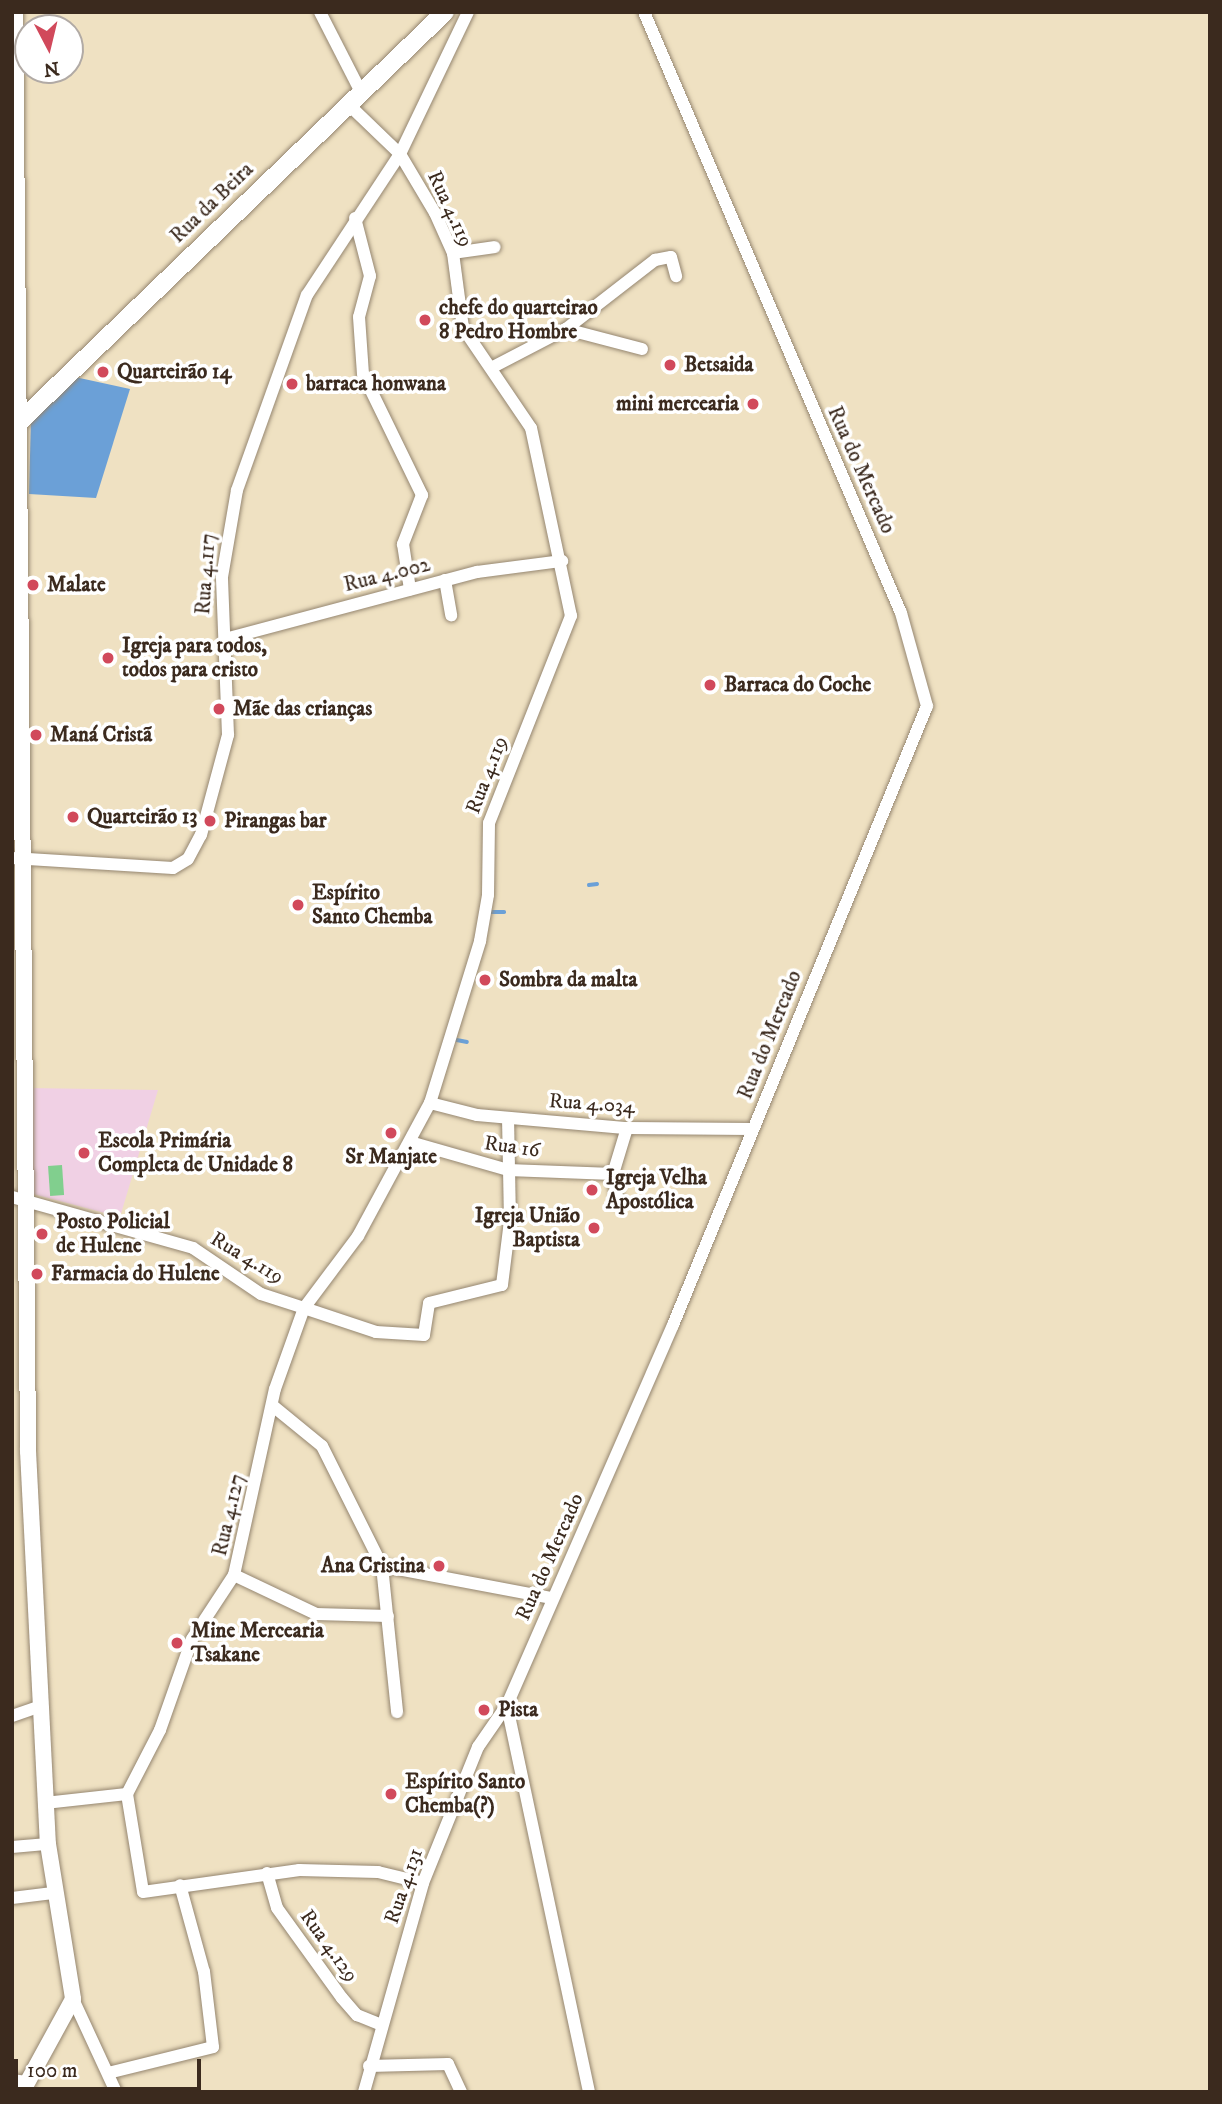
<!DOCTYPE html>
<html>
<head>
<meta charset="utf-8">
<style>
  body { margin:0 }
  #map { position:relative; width:1222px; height:2104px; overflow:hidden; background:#efe1c2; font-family:"IM FELL DW Pica",serif }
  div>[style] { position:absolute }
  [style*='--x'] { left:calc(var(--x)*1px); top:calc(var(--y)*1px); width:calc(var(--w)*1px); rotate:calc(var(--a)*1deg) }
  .built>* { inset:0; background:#f0d0e4 }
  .green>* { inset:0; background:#81cf8e; transform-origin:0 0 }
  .water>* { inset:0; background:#6ba0d7 }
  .stream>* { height:3.5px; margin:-1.75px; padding:0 1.75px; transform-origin:1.75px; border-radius:1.75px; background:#6ba0d7 }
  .roads { filter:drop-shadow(0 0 2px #958670) drop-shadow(0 0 2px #958670) }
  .minor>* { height:12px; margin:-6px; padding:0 6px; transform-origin:6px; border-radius:6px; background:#fff }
  .tertiary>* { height:16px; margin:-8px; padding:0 8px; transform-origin:8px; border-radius:8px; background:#fff }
  .secondary>* { height:18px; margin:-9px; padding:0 9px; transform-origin:9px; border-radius:9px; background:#fff }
  .dots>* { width:19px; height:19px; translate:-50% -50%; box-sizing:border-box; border:4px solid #fff; border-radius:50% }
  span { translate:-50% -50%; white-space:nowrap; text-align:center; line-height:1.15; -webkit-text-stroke:7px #fff; paint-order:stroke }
  .street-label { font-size:21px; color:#3b2a1e }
  .poi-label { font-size:21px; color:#3b2a1e; font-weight:700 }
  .left { translate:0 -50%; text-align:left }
  .right { translate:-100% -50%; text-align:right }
  .frame { position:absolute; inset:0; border:14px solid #3b2a1e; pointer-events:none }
  .north { position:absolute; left:14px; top:14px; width:70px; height:70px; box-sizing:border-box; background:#fff; border:2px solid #b1aaa5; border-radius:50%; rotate:173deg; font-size:19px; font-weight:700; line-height:28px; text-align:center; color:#3b2a1e }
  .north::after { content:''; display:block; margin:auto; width:24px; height:32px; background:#d1495b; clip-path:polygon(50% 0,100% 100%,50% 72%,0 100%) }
  .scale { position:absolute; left:14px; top:2059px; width:187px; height:32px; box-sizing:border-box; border:4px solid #3b2a1e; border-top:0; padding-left:9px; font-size:21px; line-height:24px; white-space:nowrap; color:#3b2a1e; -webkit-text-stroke:5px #fff; paint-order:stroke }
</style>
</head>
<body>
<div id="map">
  <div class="built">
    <div style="clip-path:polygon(28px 1088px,158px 1090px,120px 1217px,33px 1194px)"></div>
  </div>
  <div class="green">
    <div style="left:62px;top:1165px;width:30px;height:14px;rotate:86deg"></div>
  </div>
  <div class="water">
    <div style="clip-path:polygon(75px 377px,130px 389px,96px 498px,29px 494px,31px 418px)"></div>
  </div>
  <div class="stream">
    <div style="--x:589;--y:885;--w:8;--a:-7"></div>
    <div style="--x:487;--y:912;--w:17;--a:0"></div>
    <div style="--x:457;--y:1040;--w:10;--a:11"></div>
  </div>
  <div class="roads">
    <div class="minor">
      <div style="--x:320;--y:12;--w:90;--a:62.9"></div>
      <div style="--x:355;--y:218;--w:60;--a:75.5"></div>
      <div style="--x:370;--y:276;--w:42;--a:105"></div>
      <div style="--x:359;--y:317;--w:57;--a:86"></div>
      <div style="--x:363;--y:374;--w:135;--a:64"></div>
      <div style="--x:422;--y:495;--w:53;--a:111.2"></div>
      <div style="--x:403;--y:544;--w:46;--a:81.2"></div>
      <div style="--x:453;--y:253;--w:42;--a:-8.1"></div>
      <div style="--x:642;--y:349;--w:79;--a:-165.3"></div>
      <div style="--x:566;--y:329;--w:113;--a:-37.8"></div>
      <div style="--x:655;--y:260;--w:16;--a:-11"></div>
      <div style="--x:671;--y:257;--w:20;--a:75"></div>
      <div style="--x:491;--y:368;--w:85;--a:-27.5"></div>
      <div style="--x:445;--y:580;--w:36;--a:80"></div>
      <div style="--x:225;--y:639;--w:261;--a:-14.9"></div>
      <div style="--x:477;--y:572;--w:86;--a:-7.4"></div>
      <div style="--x:12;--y:858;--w:161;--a:3.6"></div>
      <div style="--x:173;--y:868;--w:17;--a:-31"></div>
      <div style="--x:188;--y:859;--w:27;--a:-62"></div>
      <div style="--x:201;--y:835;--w:104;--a:-74.9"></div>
      <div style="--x:228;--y:735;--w:158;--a:-92.2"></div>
      <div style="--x:222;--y:577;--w:88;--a:-80.2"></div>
      <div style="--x:237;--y:490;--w:207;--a:-70.3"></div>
      <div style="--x:307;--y:295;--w:169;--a:-56.6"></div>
      <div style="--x:400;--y:154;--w:157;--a:-64.4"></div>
      <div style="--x:430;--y:1103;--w:49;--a:14.3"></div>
      <div style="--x:477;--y:1115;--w:151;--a:5"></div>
      <div style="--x:627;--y:1128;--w:125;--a:0.5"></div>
      <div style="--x:410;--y:1142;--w:102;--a:15.9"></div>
      <div style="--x:508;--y:1170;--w:105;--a:2.2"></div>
      <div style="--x:12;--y:1197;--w:188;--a:15.7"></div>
      <div style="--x:193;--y:1248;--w:82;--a:34.1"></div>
      <div style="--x:261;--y:1294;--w:45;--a:18"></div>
      <div style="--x:304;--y:1308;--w:76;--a:18.4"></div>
      <div style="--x:376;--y:1332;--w:48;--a:3.6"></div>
      <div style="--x:424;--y:1335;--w:32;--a:-81"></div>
      <div style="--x:429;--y:1303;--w:75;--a:-13.9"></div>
      <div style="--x:502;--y:1285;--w:64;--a:-82.9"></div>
      <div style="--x:510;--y:1221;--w:103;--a:-91.1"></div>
      <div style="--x:618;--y:1203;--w:29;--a:-100"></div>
      <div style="--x:613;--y:1174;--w:48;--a:-73.1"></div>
      <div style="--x:273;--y:1406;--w:63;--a:39.2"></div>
      <div style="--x:322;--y:1446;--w:134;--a:63.4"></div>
      <div style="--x:382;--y:1566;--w:147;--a:84.1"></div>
      <div style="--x:382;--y:1566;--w:173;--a:10.7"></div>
      <div style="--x:234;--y:1575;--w:91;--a:25.4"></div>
      <div style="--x:316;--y:1614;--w:72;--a:1.6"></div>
      <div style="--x:12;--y:1716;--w:28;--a:-19"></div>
      <div style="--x:127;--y:1794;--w:72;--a:-62.7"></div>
      <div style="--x:160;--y:1730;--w:96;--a:-70.6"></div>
      <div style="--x:192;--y:1639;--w:77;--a:-56.7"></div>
      <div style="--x:234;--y:1575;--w:190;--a:-77.6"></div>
      <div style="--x:275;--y:1389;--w:86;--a:-70.3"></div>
      <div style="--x:304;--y:1308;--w:90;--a:-53.1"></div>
      <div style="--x:358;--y:1236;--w:151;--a:-61.6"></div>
      <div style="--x:430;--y:1103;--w:170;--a:-72.8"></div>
      <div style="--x:480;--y:941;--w:47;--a:-80.1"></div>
      <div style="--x:488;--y:895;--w:72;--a:-89.2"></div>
      <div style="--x:489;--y:823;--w:223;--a:-68.4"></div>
      <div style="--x:571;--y:616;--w:192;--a:-102"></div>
      <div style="--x:531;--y:428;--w:121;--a:-124.2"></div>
      <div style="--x:463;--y:328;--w:76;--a:-97.6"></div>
      <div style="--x:453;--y:253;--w:44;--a:-114.2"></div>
      <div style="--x:435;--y:213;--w:69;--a:-120.7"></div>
      <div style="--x:400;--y:154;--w:72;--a:-136.1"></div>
      <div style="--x:127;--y:1794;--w:99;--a:80.7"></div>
      <div style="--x:143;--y:1892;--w:158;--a:-8"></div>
      <div style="--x:299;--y:1870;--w:79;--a:1.5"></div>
      <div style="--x:378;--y:1872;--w:46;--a:13.7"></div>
      <div style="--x:45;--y:1803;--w:82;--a:-6.3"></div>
      <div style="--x:12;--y:1847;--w:36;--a:-5"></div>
      <div style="--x:267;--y:1873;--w:36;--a:74"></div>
      <div style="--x:277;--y:1908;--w:111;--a:54.2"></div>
      <div style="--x:342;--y:1998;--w:23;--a:49"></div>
      <div style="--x:357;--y:2015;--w:24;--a:22"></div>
      <div style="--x:12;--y:1898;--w:41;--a:-7"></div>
      <div style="--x:73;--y:1999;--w:102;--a:65.2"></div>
      <div style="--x:369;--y:2066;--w:79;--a:-1.5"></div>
      <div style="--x:448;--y:2064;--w:31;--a:65"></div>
      <div style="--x:108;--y:2073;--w:108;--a:-13.9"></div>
      <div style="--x:213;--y:2047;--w:76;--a:-96.8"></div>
      <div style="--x:204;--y:1972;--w:90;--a:-105.4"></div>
      <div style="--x:12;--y:2080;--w:14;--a:8"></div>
      <div style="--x:364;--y:2092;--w:217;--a:-74.2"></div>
      <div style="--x:423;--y:1883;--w:147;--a:-68"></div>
      <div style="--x:478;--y:1747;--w:51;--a:-55.4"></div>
      <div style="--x:589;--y:2092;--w:396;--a:-102"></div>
      <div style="--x:507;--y:1705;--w:415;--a:-66.4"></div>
      <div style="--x:673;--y:1325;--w:669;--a:-67.69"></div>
      <div style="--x:927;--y:706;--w:97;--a:-105.6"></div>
      <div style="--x:901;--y:613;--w:654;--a:-113.15"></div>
    </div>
    <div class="tertiary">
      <div style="--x:15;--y:12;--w:1439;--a:89.48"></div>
      <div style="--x:28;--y:1451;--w:394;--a:87.1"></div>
      <div style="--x:48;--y:1844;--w:157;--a:80.8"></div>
      <div style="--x:73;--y:1999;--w:106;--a:118.7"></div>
    </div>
    <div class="secondary">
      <div style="--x:12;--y:429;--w:601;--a:-43.92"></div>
    </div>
  </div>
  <div class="dots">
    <div style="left:425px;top:320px;background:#d1495b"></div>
    <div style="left:670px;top:365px;background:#d1495b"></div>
    <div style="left:103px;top:372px;background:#d1495b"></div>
    <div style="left:292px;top:384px;background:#d1495b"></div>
    <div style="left:753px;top:404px;background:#d1495b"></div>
    <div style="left:33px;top:585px;background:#d1495b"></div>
    <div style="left:108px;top:658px;background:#d1495b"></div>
    <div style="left:710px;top:685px;background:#d1495b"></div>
    <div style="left:219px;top:709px;background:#d1495b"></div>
    <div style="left:36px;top:735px;background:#d1495b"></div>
    <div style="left:73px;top:817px;background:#d1495b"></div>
    <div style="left:210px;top:821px;background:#d1495b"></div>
    <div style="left:298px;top:905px;background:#d1495b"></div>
    <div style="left:485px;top:980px;background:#d1495b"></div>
    <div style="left:391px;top:1133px;background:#d1495b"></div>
    <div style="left:84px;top:1153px;background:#d1495b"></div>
    <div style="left:592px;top:1190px;background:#d1495b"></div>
    <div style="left:594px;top:1228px;background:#d1495b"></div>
    <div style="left:42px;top:1234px;background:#d1495b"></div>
    <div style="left:37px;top:1274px;background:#d1495b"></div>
    <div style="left:439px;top:1566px;background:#d1495b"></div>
    <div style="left:177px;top:1643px;background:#d1495b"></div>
    <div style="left:484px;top:1710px;background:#d1495b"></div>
    <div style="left:391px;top:1794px;background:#d1495b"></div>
  </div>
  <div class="street-label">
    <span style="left:212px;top:203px;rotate:-44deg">Rua da Beira</span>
    <span style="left:450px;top:209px;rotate:65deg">Rua 4.119</span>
    <span style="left:861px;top:470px;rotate:66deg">Rua do Mercado</span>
    <span style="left:206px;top:574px;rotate:-86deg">Rua 4.117</span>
    <span style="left:387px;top:575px;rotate:-14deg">Rua 4.002</span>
    <span style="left:487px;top:775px;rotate:-69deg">Rua 4.119</span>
    <span style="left:770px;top:1035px;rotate:-68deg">Rua do Mercado</span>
    <span style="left:592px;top:1104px;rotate:4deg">Rua 4.034</span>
    <span style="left:512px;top:1147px;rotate:8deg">Rua 16</span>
    <span style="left:247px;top:1258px;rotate:31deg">Rua 4.119</span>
    <span style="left:229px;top:1515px;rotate:-77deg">Rua 4.127</span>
    <span style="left:550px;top:1557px;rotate:-66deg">Rua do Mercado</span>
    <span style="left:404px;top:1886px;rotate:-71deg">Rua 4.131</span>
    <span style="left:329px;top:1946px;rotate:54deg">Rua 4.129</span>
  </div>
  <div class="poi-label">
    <span class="left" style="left:439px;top:320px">chefe do quarteirao<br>8 Pedro Hombre</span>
    <span class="left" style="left:684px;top:365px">Betsaida</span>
    <span class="left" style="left:117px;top:372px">Quarteirão 14</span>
    <span class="left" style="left:306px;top:384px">barraca honwana</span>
    <span class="right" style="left:739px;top:404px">mini mercearia</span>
    <span class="left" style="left:47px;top:585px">Malate</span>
    <span class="left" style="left:122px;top:658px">Igreja para todos,<br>todos para cristo</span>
    <span class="left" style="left:724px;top:685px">Barraca do Coche</span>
    <span class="left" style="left:233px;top:709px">Mãe das crianças</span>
    <span class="left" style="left:50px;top:735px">Maná Cristã</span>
    <span class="left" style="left:87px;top:817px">Quarteirão 13</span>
    <span class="left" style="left:224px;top:821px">Pirangas bar</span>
    <span class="left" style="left:312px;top:905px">Espírito<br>Santo Chemba</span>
    <span class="left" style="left:499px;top:980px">Sombra da malta</span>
    <span class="left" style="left:98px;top:1153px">Escola Primária<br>Completa de Unidade 8</span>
    <span style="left:391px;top:1157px">Sr Manjate</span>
    <span class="left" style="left:606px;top:1190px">Igreja Velha<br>Apostólica</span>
    <span class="right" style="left:580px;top:1228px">Igreja União<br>Baptista</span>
    <span class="left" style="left:56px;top:1234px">Posto Policial<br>de Hulene</span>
    <span class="left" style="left:51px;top:1274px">Farmacia do Hulene</span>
    <span class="right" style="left:425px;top:1566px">Ana Cristina</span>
    <span class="left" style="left:191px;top:1643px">Mine Mercearia<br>Tsakane</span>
    <span class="left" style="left:498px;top:1710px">Pista</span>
    <span class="left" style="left:405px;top:1794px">Espírito Santo<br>Chemba(?)</span>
  </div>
  <div class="frame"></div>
  <div class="north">N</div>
  <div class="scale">100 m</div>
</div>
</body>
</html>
